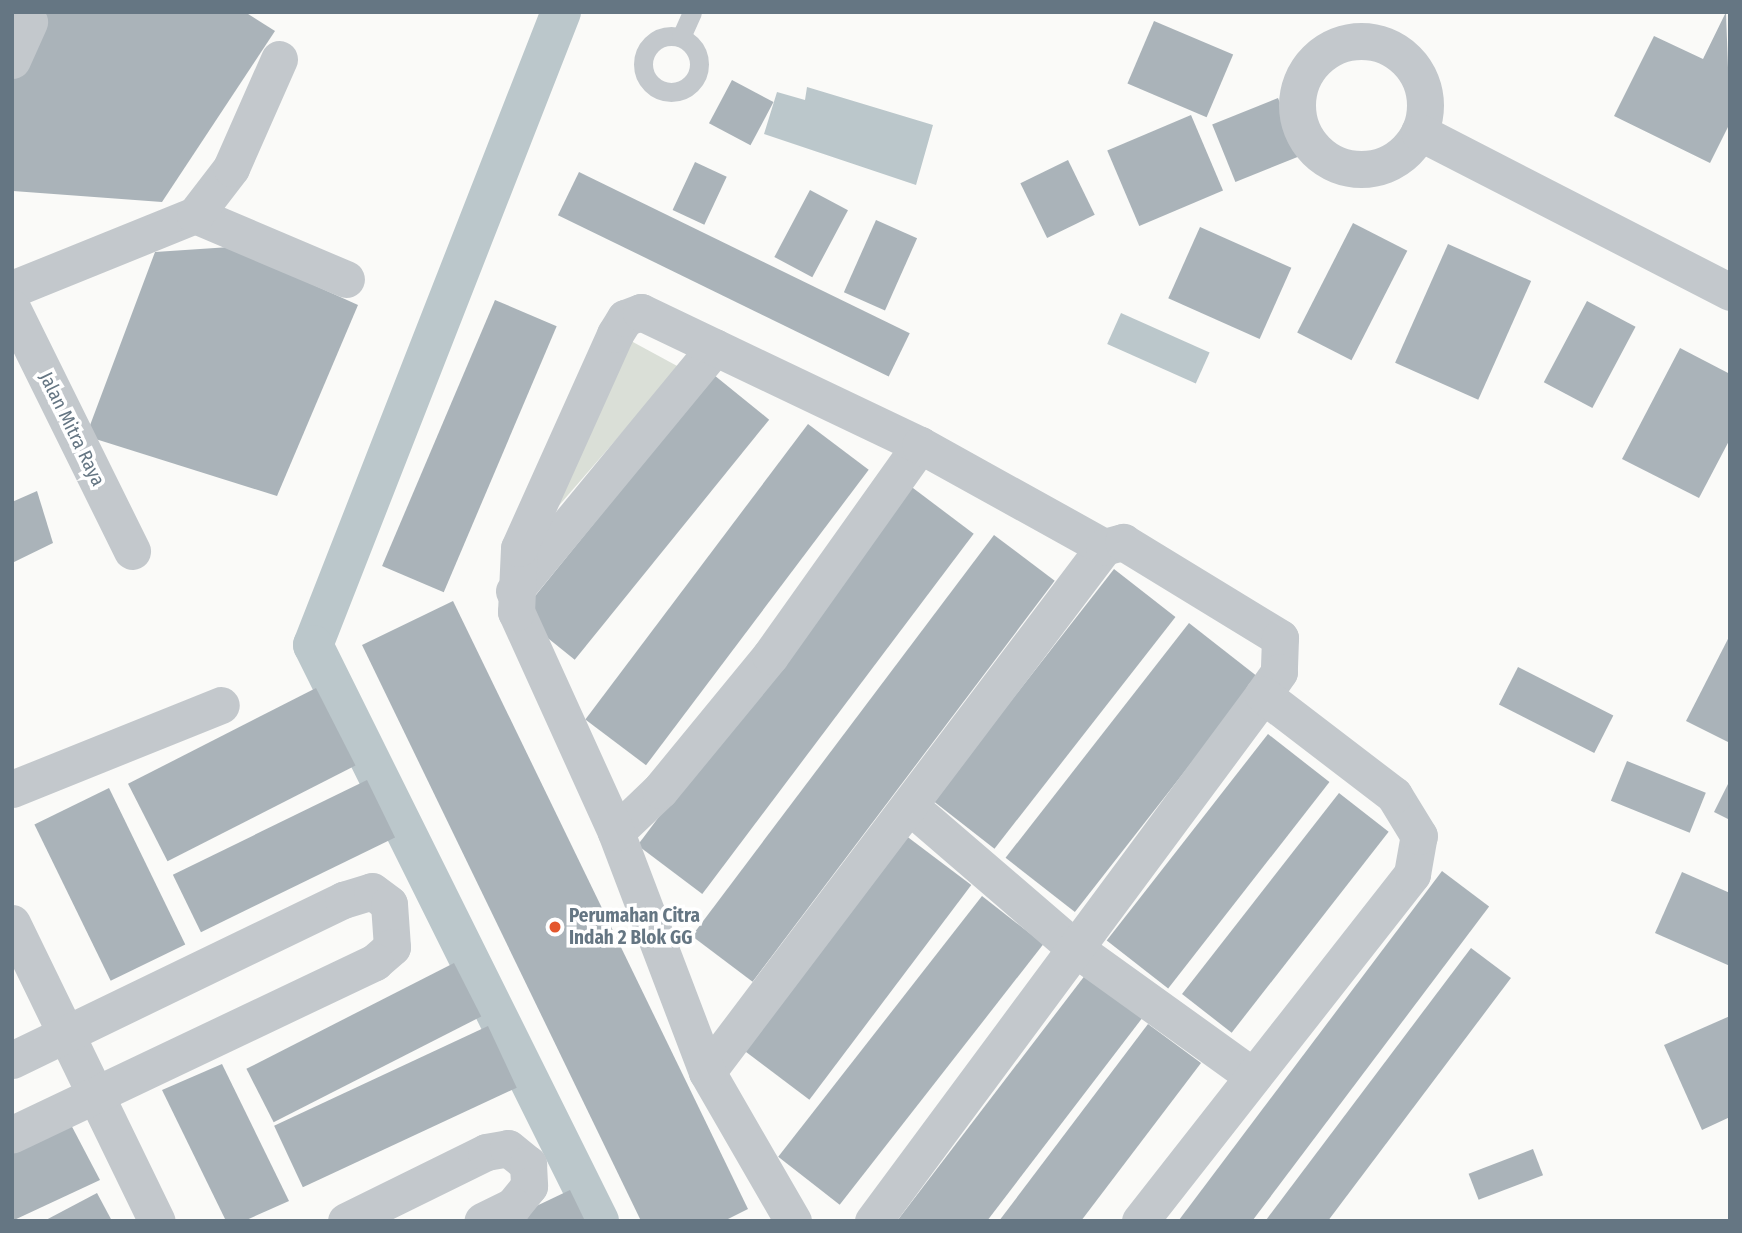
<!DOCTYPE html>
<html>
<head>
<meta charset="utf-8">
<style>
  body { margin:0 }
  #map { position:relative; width:1742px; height:1233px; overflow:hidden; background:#fafaf8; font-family:"Fira Sans Condensed",sans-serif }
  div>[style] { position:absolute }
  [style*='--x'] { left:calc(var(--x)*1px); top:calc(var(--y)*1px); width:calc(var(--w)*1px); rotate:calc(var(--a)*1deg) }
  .green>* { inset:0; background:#dadfd7 }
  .water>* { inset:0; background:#bbc7cb; transform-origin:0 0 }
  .canal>* { height:40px; margin:-20px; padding:0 20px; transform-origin:20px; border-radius:20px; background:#bbc7cb }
  .building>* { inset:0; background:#aab3b9; transform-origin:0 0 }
  .service>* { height:19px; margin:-9.5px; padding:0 9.5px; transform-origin:9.5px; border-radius:9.5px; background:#c3c8cc }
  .service>.ring { margin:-9.5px; padding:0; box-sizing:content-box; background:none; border:19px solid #c3c8cc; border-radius:50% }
  .minor>* { height:37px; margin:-18.5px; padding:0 18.5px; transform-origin:18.5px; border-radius:18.5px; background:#c3c8cc }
  .minor>.ring { margin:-18.5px; padding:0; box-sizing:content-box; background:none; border:37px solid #c3c8cc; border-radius:50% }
  .dots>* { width:19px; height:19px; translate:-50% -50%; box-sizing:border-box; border:4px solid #fff; border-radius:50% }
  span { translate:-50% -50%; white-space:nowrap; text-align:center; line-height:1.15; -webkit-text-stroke:7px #fff; paint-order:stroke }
  .street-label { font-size:19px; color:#657683 }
  .poi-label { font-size:19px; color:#657683; font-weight:700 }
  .left { translate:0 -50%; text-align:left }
  .frame { position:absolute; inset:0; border:14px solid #657683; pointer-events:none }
</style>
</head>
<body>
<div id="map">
  <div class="green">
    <div style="clip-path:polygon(620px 335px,679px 367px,523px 547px)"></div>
  </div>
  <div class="water">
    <div style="clip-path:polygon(807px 87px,933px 125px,916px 185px,764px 134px,777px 92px,805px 100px)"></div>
    <div style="left:1121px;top:313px;width:97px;height:34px;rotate:24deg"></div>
  </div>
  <div class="canal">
    <div style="--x:561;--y:12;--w:680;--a:111.39"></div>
    <div style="--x:313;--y:645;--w:643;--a:63.59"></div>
  </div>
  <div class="building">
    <div style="clip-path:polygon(41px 12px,245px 12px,275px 31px,162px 202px,13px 191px,12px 77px)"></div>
    <div style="clip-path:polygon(1726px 12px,1730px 123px,1710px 163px,1614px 116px,1654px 36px,1703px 59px)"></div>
    <div style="left:1154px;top:21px;width:86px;height:68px;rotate:23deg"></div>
    <div style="left:732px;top:80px;width:47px;height:49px;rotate:28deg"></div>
    <div style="left:1278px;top:98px;width:62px;height:71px;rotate:68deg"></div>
    <div style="left:1191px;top:115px;width:82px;height:91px;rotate:67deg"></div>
    <div style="left:1068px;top:160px;width:61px;height:53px;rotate:64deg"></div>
    <div style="left:695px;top:162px;width:35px;height:53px;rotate:25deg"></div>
    <div style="left:579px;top:172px;width:368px;height:48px;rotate:26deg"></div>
    <div style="left:810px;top:190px;width:43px;height:76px;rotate:28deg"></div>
    <div style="left:876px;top:220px;width:45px;height:79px;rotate:24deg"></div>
    <div style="left:1353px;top:223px;width:61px;height:123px;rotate:27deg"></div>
    <div style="left:1200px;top:227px;width:100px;height:78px;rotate:24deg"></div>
    <div style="left:1448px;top:244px;width:91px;height:130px;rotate:24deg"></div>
    <div style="clip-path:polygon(230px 247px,358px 305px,277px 496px,86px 436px,155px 252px)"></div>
    <div style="left:495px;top:300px;width:67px;height:289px;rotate:23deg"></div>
    <div style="left:1587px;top:301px;width:55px;height:92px;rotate:28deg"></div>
    <div style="clip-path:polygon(1680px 348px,1730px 374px,1730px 439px,1699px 498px,1622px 459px)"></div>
    <div style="left:714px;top:375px;width:71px;height:309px;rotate:39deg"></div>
    <div style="left:808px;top:424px;width:76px;height:370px;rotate:37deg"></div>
    <div style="left:909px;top:485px;width:81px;height:451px;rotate:37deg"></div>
    <div style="clip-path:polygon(37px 491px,53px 543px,12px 563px,12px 502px)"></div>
    <div style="left:994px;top:535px;width:76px;height:502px;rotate:37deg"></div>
    <div style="left:1114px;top:569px;width:78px;height:294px;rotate:38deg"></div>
    <div style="clip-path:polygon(453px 601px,748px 1209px,724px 1221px,641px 1221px,362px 645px)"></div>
    <div style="left:1189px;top:623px;width:88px;height:298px;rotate:38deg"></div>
    <div style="clip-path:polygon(1730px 635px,1730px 743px,1686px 721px)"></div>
    <div style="left:1518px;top:667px;width:107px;height:42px;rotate:27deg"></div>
    <div style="left:316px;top:688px;width:87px;height:211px;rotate:63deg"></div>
    <div style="left:1268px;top:734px;width:78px;height:262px;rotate:38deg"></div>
    <div style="left:1627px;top:761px;width:85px;height:43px;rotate:22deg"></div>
    <div style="left:367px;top:780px;width:64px;height:216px;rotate:64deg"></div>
    <div style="clip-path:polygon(1730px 780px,1730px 820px,1714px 812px)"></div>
    <div style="left:109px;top:788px;width:174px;height:83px;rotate:64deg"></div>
    <div style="left:1339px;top:793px;width:63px;height:255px;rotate:38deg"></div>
    <div style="left:905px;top:835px;width:83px;height:269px;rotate:37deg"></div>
    <div style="left:1442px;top:871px;width:59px;height:437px;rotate:37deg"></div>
    <div style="clip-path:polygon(1682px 872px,1730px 893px,1730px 966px,1655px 933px)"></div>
    <div style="left:982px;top:896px;width:78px;height:331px;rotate:38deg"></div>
    <div style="left:1471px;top:948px;width:50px;height:343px;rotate:37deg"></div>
    <div style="left:454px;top:963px;width:60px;height:233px;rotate:63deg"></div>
    <div style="clip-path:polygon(1086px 974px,1143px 1017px,987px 1221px,897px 1221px)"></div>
    <div style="clip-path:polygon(1730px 1016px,1730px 1117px,1702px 1130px,1664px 1045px)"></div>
    <div style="clip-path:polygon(1148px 1024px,1201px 1063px,1081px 1221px,999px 1221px)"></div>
    <div style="left:488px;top:1026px;width:68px;height:236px;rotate:65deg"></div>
    <div style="clip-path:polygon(222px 1064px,289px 1201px,244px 1221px,226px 1221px,162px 1090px)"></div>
    <div style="clip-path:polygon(69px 1121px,100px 1180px,12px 1221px,12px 1149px)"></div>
    <div style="left:1533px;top:1149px;width:28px;height:69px;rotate:69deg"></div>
    <div style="clip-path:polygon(570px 1190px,585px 1221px,505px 1221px)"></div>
    <div style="clip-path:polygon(97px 1193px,112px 1221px,44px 1221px)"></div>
  </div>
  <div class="service">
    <div class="ring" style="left:643px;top:36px;width:37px;height:37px"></div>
    <div style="--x:681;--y:37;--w:27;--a:-66"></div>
  </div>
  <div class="minor">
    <div class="ring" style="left:1297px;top:41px;width:91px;height:91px"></div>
    <div style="--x:12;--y:60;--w:42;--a:-65.9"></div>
    <div style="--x:1419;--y:132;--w:350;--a:27.2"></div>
    <div style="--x:195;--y:215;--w:164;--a:23"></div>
    <div style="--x:12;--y:289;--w:197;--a:-22"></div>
    <div style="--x:195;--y:215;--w:59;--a:-52.5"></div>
    <div style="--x:231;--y:168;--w:119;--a:-66.2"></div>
    <div style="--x:12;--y:308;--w:271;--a:63.7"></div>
    <div style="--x:514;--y:591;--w:316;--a:-50.5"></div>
    <div style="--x:12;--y:789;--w:225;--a:-21.9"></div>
    <div style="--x:912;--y:808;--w:216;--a:40.7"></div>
    <div style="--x:1076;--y:949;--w:218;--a:35.7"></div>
    <div style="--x:616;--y:832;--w:61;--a:-43.7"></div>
    <div style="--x:660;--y:790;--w:173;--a:-50.6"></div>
    <div style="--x:770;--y:656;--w:259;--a:-54.6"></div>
    <div style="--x:12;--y:923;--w:331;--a:64.1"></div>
    <div style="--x:12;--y:1060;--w:368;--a:-25.8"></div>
    <div style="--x:343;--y:900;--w:30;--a:-17"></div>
    <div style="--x:372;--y:891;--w:21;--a:37"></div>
    <div style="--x:389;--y:904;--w:43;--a:86"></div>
    <div style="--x:392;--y:947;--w:23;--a:139"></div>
    <div style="--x:375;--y:962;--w:402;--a:154.6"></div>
    <div style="--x:707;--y:1072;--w:658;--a:-52.9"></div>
    <div style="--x:346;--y:1221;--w:156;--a:-26.2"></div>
    <div style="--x:486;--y:1152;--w:22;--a:-10"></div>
    <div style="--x:508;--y:1148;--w:26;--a:39"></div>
    <div style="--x:528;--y:1164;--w:22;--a:87"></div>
    <div style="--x:529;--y:1186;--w:26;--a:129"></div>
    <div style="--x:513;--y:1206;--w:34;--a:154"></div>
    <div style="--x:793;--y:1221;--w:172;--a:-120"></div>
    <div style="--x:707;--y:1072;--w:257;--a:-110.8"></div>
    <div style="--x:616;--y:832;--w:242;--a:-114.4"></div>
    <div style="--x:516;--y:612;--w:64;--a:-87.3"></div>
    <div style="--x:519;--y:548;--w:235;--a:-65.8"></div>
    <div style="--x:615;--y:334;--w:19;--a:-58"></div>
    <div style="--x:625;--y:318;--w:17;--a:-21"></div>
    <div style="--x:641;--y:312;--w:309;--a:25.5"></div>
    <div style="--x:920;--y:445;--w:210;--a:29"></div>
    <div style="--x:1104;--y:547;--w:20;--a:-15"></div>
    <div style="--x:1123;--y:542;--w:184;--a:31.4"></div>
    <div style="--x:1280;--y:638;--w:34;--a:92"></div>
    <div style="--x:1279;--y:672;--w:28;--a:125"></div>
    <div style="--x:1263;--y:695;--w:655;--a:126.55"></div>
    <div style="--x:1140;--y:1221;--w:441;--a:-51.9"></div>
    <div style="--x:1412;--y:874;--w:39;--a:-80"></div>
    <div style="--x:1419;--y:836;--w:48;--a:-121.4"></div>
    <div style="--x:1394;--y:795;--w:165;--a:-142.6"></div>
  </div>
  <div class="dots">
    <div style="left:555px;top:927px;background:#e4572e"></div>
  </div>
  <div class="street-label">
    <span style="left:72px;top:429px;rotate:64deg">Jalan Mitra Raya</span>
  </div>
  <div class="poi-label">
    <span class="left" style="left:569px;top:927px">Perumahan Citra<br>Indah 2 Blok GG</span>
  </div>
  <div class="frame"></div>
</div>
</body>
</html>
